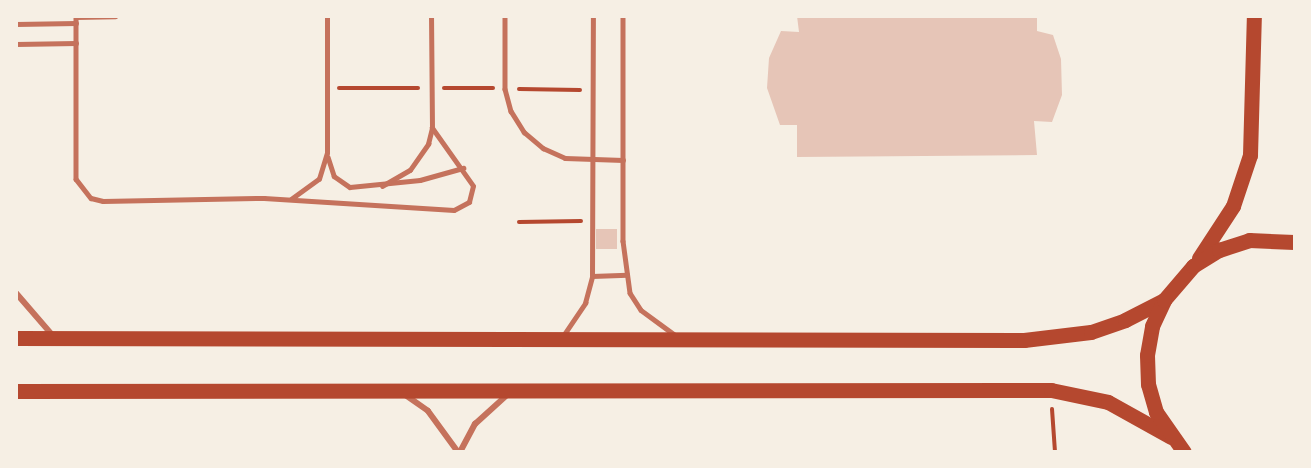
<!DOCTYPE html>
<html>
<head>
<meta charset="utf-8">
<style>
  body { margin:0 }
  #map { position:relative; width:1311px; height:468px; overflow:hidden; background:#f6efe4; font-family:Literata,serif }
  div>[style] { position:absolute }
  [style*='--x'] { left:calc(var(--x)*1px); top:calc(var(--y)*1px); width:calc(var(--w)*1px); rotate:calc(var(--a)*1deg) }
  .building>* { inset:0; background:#e6c5b7; transform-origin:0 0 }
  .path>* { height:4px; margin:-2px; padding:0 2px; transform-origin:2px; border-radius:2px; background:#b5482f }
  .service>* { height:4.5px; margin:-2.25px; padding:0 2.25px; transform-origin:2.25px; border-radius:2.25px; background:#c5725c }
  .minor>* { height:6px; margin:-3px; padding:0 3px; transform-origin:3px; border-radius:3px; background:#c5725c }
  .primary>* { height:15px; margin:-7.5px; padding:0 7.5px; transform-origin:7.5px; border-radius:7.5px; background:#b5482f }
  span { translate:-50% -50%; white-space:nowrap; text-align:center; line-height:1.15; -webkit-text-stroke:4.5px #f6efe4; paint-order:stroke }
  .frame { position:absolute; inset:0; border:18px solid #f6efe4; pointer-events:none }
</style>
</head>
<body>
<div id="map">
  <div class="building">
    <div style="clip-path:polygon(797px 16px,1037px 16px,1037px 31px,1053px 35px,1061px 59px,1062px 95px,1052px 122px,1034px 121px,1037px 155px,797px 157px,797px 125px,780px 125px,767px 88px,769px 58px,781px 31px,799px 32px)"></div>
    <div style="left:596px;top:229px;width:21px;height:20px"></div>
  </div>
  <div class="path">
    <div style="--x:339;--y:88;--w:79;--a:0"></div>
    <div style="--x:444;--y:88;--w:49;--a:0"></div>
    <div style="--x:519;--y:89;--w:61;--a:0.9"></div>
    <div style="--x:519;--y:222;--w:62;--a:-0.9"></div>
    <div style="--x:1052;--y:409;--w:43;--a:86"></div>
  </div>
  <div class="service">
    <div style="--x:76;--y:16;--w:163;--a:90"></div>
    <div style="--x:76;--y:179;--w:24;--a:52"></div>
    <div style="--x:91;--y:198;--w:12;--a:14"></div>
    <div style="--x:103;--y:201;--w:161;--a:-1.1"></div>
    <div style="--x:264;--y:198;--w:190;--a:3.6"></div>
    <div style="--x:454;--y:210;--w:17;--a:-28"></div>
    <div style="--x:469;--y:202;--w:16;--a:-76"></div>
    <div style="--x:473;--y:186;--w:71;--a:-125.3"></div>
    <div style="--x:505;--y:16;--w:73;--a:90"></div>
    <div style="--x:505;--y:89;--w:23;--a:75"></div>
    <div style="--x:511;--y:111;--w:25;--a:58"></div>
    <div style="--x:524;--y:132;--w:25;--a:40"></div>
    <div style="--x:543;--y:148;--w:24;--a:24"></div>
    <div style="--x:565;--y:158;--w:58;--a:2"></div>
    <div style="--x:623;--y:16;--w:225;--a:90"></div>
    <div style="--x:623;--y:241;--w:52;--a:82.3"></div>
    <div style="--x:630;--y:293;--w:20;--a:57"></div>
    <div style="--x:641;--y:310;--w:42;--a:36.3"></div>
    <div style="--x:76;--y:17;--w:39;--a:-1"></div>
    <div style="--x:16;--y:24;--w:60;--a:-1"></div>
    <div style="--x:16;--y:44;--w:60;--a:-1"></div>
    <div style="--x:328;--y:157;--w:20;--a:72"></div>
    <div style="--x:334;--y:176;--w:19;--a:35"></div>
    <div style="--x:350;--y:187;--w:70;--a:-5.7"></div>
    <div style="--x:420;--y:180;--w:45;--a:-15.6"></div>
    <div style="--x:382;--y:186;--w:32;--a:-30"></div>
    <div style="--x:410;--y:170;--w:32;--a:-55"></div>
    <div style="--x:428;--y:144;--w:16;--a:-76"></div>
    <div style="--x:432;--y:128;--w:112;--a:-90.5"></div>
    <div style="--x:291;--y:199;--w:34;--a:-36"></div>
    <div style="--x:319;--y:179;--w:27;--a:-73"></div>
    <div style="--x:327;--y:153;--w:137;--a:-90"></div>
    <div style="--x:592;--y:276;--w:35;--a:-2"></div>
    <div style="--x:563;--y:336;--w:40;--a:-56"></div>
    <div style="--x:585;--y:303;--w:28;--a:-75"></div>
    <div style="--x:592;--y:276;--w:260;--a:-89.8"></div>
  </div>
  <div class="minor">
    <div style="--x:16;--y:293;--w:58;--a:49.2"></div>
    <div style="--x:404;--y:394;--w:29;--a:35"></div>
    <div style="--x:428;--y:411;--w:51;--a:53.8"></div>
    <div style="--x:460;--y:452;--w:32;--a:-62"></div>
    <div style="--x:475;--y:424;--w:43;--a:-42.2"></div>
  </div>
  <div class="primary">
    <div style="--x:1199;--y:258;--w:62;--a:-56.8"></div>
    <div style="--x:1233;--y:206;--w:54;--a:-71.6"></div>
    <div style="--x:1250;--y:155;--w:139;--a:-88.4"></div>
    <div style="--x:16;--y:338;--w:1008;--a:0.11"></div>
    <div style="--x:1024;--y:340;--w:67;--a:-6.8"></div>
    <div style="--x:1091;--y:332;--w:36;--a:-19"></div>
    <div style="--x:1125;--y:320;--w:44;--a:-27.1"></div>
    <div style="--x:16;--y:391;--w:1035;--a:-0.06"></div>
    <div style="--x:1051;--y:390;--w:58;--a:11.9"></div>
    <div style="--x:1108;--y:402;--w:72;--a:29.1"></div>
    <div style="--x:1184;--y:452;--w:49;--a:-125"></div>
    <div style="--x:1156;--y:412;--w:29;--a:-106"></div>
    <div style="--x:1148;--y:384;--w:29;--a:-92"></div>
    <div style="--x:1147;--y:355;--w:29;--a:-80"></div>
    <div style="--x:1152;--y:326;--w:29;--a:-65"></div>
    <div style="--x:1164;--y:300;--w:45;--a:-49.5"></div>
    <div style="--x:1193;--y:266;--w:31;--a:-32"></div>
    <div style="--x:1219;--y:250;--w:32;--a:-18"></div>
    <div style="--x:1249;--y:240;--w:45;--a:2.5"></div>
  </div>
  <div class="frame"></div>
</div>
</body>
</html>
